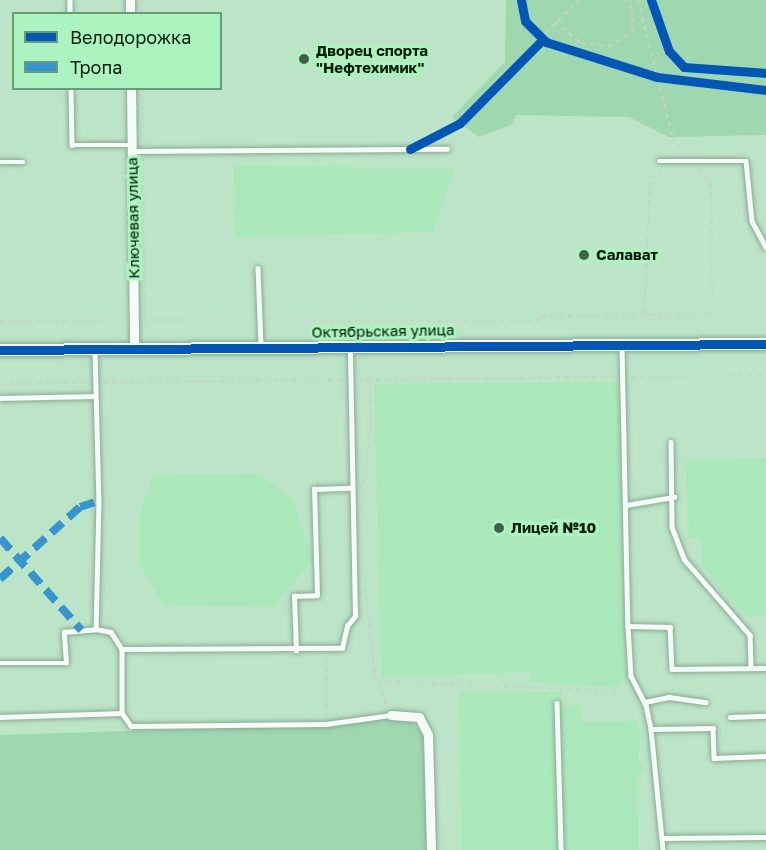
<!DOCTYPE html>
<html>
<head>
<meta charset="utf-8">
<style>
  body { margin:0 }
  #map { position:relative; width:766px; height:850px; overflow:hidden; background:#bce4c7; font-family:"Golos Text",sans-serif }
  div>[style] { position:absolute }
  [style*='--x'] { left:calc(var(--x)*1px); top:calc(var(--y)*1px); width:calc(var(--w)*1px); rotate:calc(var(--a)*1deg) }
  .built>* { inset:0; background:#aae8bb }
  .green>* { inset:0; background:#9fd7af }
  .path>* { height:1.5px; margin-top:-0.75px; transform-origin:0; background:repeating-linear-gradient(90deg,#c7d3ca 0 4.5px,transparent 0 9px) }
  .roads { filter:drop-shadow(0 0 2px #8baa94) drop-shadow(0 0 2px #8baa94) }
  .service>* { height:4.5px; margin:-2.25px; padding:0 2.25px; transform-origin:2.25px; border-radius:2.25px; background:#f5fbf7 }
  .minor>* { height:9px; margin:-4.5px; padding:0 4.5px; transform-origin:4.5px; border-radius:4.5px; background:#f5fbf7 }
  .tertiary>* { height:12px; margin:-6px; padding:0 6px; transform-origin:6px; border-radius:6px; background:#f5fbf7 }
  .quiet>* { height:8px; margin-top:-4px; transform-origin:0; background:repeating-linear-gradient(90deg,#3694d1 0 15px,transparent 0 23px) }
  .cycleway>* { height:9px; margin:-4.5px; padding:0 4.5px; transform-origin:4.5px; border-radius:4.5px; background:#0057b8 }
  .dots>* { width:16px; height:16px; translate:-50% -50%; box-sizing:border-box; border:3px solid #acf4bf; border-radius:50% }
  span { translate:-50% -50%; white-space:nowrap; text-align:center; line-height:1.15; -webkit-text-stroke:6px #acf4bf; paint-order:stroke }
  .poi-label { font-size:15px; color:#001b08; font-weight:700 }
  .left { translate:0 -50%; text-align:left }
  .street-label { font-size:15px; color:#001b08 }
  .legend { position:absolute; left:12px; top:12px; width:210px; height:78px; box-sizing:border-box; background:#acf4bf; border:2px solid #679d76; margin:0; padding:8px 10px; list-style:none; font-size:18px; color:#001b08 }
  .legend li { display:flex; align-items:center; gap:12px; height:30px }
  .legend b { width:30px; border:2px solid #679d76 }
</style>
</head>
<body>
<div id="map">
  <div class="built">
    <div style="clip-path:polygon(233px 165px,455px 169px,433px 232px,235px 237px)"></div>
    <div style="clip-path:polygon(618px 382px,626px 681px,618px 687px,549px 684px,531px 681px,530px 672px,381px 677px,374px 384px)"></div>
    <div style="clip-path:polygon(766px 458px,766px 616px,746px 616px,702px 566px,701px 538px,689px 538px,686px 460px)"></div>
    <div style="clip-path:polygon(259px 474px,294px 500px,312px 562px,272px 607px,164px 605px,140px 565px,140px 513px,154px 475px)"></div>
    <div style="clip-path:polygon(561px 692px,562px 705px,581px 705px,581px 722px,637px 721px,638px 729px,641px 729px,638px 763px,642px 764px,643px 773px,638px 774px,639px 850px,461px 850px,459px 693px)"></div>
  </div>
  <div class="green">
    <div style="clip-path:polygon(506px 0,766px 0,766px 135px,669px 137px,629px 117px,516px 115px,511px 125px,479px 137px,452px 117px,505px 62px)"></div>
    <div style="clip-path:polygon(380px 719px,412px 722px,423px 734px,428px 850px,0 850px,0 735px,354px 724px)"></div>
  </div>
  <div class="path">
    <div style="--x:142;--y:0;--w:14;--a:90"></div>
    <div style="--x:638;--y:0;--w:141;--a:75.7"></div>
    <div style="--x:673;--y:137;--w:20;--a:53"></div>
    <div style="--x:555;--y:22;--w:33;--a:39"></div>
    <div style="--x:581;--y:43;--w:27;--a:8"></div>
    <div style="--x:608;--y:47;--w:28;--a:-32"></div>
    <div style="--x:632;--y:32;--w:23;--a:-90"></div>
    <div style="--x:632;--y:9;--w:11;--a:-128"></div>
    <div style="--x:143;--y:88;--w:57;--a:89"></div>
    <div style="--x:436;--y:141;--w:201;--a:-44.6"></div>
    <div style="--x:144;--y:158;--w:161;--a:89.6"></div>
    <div style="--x:644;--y:313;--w:135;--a:-87.5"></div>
    <div style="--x:650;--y:178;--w:17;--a:-33"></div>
    <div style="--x:143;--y:320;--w:110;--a:0"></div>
    <div style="--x:266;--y:320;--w:272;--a:0.2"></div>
    <div style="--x:538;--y:321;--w:6;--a:-59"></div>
    <div style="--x:541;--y:316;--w:171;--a:-0.7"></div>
    <div style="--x:712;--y:314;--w:127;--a:-90.5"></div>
    <div style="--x:711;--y:187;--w:24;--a:-126"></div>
    <div style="--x:0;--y:321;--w:124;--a:-0.5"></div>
    <div style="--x:631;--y:377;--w:135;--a:-0.8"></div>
    <div style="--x:358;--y:380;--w:256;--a:-0.7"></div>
    <div style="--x:103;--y:382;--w:241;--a:-0.5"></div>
    <div style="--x:0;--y:384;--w:89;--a:-1.3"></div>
    <div style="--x:361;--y:511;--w:81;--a:-83.6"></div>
    <div style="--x:370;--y:431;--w:49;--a:-90"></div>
    <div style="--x:361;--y:543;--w:134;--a:84"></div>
    <div style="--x:375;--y:676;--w:32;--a:68"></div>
    <div style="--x:378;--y:681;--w:253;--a:2.5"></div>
    <div style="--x:326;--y:717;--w:61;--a:-90"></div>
  </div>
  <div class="roads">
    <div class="service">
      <div style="--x:70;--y:0;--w:14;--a:90"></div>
      <div style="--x:71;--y:88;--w:57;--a:89"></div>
      <div style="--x:72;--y:145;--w:60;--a:0"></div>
      <div style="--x:132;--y:151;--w:315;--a:-0.4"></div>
      <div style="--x:659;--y:161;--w:87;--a:0"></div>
      <div style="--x:746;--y:161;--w:60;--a:84.3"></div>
      <div style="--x:752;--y:221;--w:30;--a:62"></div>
      <div style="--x:0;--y:162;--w:23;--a:0"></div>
      <div style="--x:258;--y:268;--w:78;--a:87.8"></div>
      <div style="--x:622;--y:347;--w:279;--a:88.8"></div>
      <div style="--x:628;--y:626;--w:42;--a:1.4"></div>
      <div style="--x:670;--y:627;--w:42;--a:87.3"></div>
      <div style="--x:672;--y:669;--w:94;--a:-0.6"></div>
      <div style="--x:95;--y:351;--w:150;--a:88.5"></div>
      <div style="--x:99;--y:501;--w:128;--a:91.3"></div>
      <div style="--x:96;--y:629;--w:15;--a:11"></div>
      <div style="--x:111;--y:632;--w:20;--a:57"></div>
      <div style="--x:122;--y:649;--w:64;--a:90"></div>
      <div style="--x:0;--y:398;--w:95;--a:-1.2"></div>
      <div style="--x:671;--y:442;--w:85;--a:89.3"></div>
      <div style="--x:672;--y:527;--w:34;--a:69"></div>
      <div style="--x:684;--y:559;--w:101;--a:49"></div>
      <div style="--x:750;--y:635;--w:33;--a:88"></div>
      <div style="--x:626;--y:505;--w:49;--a:-9.5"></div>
      <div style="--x:628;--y:626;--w:50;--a:86.6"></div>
      <div style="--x:631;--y:676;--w:33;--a:63"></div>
      <div style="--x:646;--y:705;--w:25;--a:78"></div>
      <div style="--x:651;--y:729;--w:122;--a:84.3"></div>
      <div style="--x:122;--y:649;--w:220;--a:-0.3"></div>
      <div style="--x:342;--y:648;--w:23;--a:-77"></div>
      <div style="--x:347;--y:626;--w:13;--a:-51"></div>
      <div style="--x:355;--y:616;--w:267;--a:-91.1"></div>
      <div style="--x:296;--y:651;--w:55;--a:-92.1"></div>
      <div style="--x:294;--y:596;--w:23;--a:-2"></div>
      <div style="--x:317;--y:595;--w:106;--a:-91.6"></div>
      <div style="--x:314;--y:489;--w:36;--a:-2"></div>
      <div style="--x:0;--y:663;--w:66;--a:0"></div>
      <div style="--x:66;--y:663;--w:31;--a:-94"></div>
      <div style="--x:64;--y:632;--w:32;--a:-5"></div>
      <div style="--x:645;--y:702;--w:25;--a:-12"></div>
      <div style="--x:669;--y:697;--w:37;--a:8"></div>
      <div style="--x:557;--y:703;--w:147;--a:88.4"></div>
      <div style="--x:0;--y:717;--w:122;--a:-1.9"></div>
      <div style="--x:122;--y:713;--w:16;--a:55"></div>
      <div style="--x:131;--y:726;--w:195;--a:-0.6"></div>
      <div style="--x:326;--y:724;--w:66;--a:-7.9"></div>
      <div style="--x:730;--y:717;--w:36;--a:-2"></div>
      <div style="--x:651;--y:729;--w:62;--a:-0.9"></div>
      <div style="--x:713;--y:728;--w:30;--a:88"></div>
      <div style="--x:714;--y:758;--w:52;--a:-2.2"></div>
      <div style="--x:663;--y:838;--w:103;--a:-0.6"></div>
    </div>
    <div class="minor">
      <div style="--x:130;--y:0;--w:14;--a:90"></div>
      <div style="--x:131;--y:88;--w:260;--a:89.3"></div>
      <div style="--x:391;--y:715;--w:28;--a:4"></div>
      <div style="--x:419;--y:717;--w:20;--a:63"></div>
      <div style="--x:428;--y:735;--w:115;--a:88.5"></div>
    </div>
    <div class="tertiary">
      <div style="--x:0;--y:350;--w:766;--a:-0.45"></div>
    </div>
  </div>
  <div class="quiet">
    <div style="--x:0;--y:538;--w:123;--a:48.6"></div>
    <div style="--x:0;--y:579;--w:108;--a:-42"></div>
    <div style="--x:80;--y:507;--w:20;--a:-18"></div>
  </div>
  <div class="cycleway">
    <div style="--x:521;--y:0;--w:21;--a:79"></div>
    <div style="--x:525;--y:21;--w:30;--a:45"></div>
    <div style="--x:546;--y:42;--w:116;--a:17.5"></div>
    <div style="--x:657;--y:77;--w:110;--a:6.8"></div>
    <div style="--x:651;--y:0;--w:54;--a:70.6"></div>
    <div style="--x:669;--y:51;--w:22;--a:47"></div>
    <div style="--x:684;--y:67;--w:82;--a:4.2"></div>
    <div style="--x:410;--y:149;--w:56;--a:-27.5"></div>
    <div style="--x:460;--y:123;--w:117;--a:-45.3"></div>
    <div style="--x:0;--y:350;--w:766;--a:-0.45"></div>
  </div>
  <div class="dots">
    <div style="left:304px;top:59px;background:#42614b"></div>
    <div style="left:584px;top:255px;background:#42614b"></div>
    <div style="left:499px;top:528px;background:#42614b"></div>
  </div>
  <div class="poi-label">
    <span class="left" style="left:316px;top:59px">Дворец спорта<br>"Нефтехимик"</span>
    <span class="left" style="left:596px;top:255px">Салават</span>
    <span class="left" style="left:511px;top:528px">Лицей №10</span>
  </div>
  <div class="street-label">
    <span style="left:133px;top:218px;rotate:-91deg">Ключевая улица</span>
    <span style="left:383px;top:331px;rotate:-1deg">Октябрьская улица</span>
  </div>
  <ul class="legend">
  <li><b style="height:8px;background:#0057b8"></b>Велодорожка</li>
  <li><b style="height:8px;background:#3694d1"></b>Тропа</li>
  </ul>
</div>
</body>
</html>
